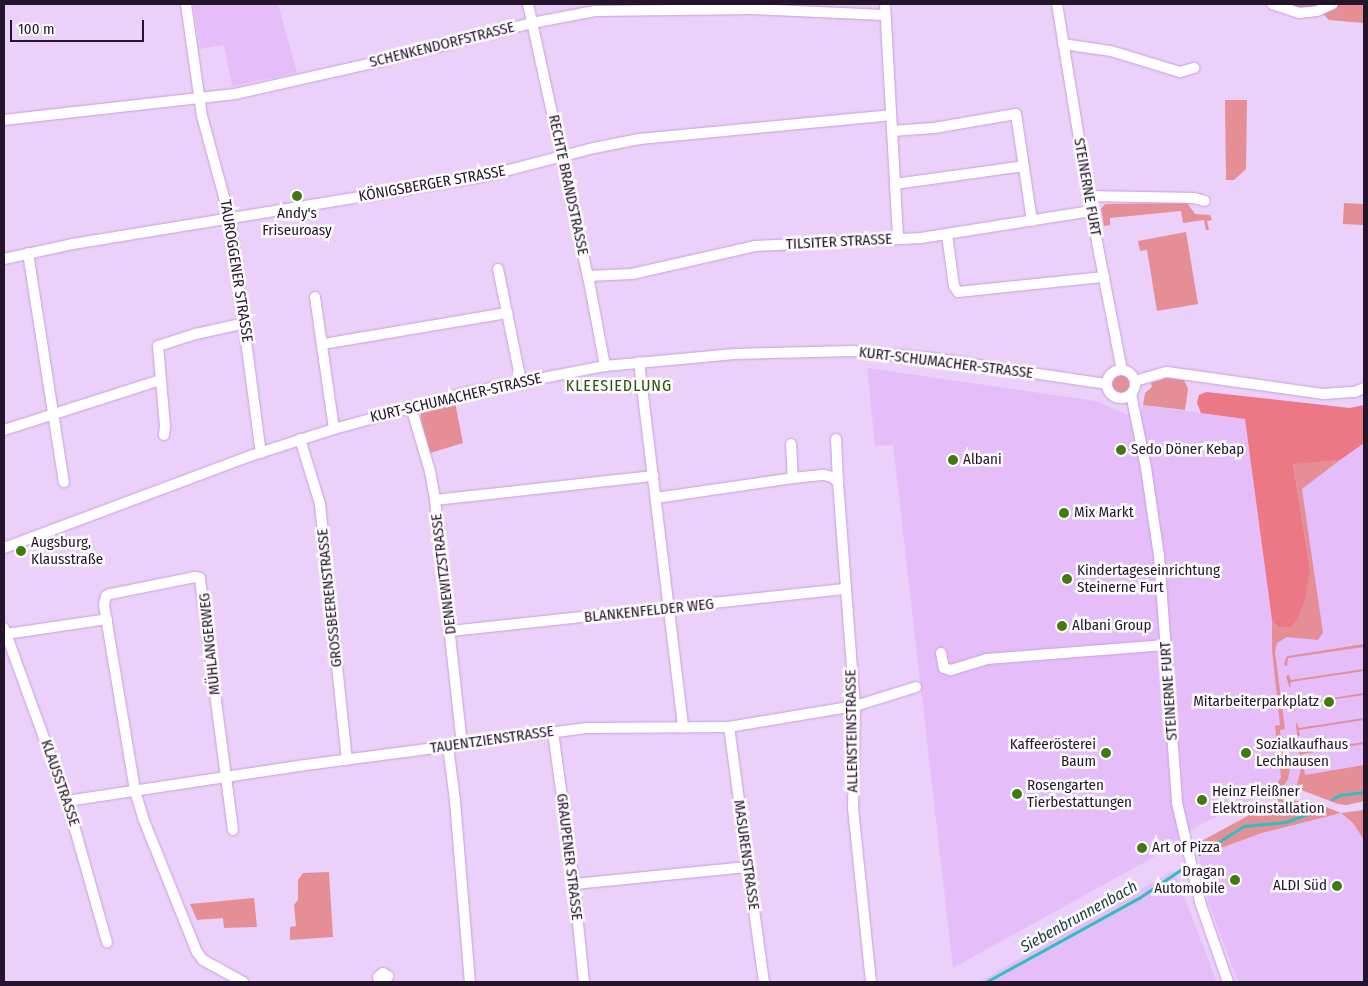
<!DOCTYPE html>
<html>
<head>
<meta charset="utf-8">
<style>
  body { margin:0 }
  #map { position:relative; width:1368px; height:986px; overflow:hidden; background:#ebd1f9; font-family:"Fira Sans Condensed",sans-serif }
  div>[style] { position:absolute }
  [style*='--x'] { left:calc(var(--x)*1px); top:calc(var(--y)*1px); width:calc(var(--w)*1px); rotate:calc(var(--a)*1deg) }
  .built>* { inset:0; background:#e5bef9 }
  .green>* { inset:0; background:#e58e95; transform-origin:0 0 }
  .round { border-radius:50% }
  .forest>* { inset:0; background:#ed7885 }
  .stream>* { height:2.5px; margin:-1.25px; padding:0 1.25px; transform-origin:1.25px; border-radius:1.25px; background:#2fbfbf }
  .roads { filter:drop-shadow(0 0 1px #c99ede) drop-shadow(0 0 1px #c99ede) }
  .street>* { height:10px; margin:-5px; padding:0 5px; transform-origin:5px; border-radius:5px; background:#fff }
  .street>.ring { margin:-5px; padding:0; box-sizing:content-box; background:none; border:10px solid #fff; border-radius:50% }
  .dots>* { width:14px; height:14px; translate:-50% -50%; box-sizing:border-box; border:2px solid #fdfdfd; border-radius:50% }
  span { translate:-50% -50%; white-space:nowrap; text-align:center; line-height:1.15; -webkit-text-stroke:5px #fdfdfd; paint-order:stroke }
  .street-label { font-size:15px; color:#24142c }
  .poi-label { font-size:15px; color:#24142c }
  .left { translate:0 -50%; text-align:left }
  .right { translate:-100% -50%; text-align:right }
  .neighbourhood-label { font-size:16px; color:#2d5111; letter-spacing:1px }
  .water-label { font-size:16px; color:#254241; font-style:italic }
  .frame { position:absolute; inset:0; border:5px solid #24142c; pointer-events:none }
  .scale { position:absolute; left:10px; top:20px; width:134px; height:22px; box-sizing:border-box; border:2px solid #24142c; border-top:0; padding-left:6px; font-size:15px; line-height:18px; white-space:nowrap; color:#24142c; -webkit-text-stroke:4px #fdfdfd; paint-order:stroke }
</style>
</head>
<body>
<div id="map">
  <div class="built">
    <div style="clip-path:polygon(193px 4px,278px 4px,297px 73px,232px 86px,224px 45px,200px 49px)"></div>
    <div style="clip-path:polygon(867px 368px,1096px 401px,1126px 414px,1141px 412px,1143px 405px,1245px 419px,1249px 444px,1364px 427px,1364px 778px,1263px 794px,1198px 826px,1152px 858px,953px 968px,893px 445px,875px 446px)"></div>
    <div style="clip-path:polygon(1341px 813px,1353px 823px,1364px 840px,1364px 982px,1238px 982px,1209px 904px,1199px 856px,1262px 833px)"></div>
    <div style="clip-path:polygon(1174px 870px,1217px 982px,979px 982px)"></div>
  </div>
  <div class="green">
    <div style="clip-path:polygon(1281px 4px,1364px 4px,1364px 23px,1329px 20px,1317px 8px,1298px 10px)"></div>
    <div style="clip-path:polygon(1225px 100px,1247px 100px,1246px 169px,1234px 180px,1226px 180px)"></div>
    <div style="clip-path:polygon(1187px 203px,1195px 214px,1210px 215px,1212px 220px,1207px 221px,1209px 230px,1206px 230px,1204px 220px,1183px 223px,1181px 211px,1110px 218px,1110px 225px,1104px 226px,1101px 209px,1105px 204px)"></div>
    <div style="left:1344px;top:203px;width:20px;height:21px;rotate:3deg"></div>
    <div style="clip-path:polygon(1186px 232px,1198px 304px,1157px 311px,1147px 250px,1140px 251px,1138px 241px)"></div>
    <div class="round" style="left:1110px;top:373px;width:22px;height:22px"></div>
    <div style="clip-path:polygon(1166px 378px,1184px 380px,1188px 389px,1185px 410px,1143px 405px,1145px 393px,1152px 387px,1151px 383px)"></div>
    <div style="clip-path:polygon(455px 402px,463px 443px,430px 453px,421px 419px,421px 412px,428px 408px)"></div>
    <div style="clip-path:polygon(1340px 460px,1302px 489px,1323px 633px,1318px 640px,1287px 637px,1277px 643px,1275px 652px,1285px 729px,1280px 730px,1284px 767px,1290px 768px,1288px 779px,1283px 787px,1269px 791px,1266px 789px,1276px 786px,1281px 777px,1275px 726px,1280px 725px,1272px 650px,1272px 620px,1278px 627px,1310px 569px,1293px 463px)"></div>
    <div style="clip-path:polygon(1364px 644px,1364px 647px,1288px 658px,1287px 666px,1284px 665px,1286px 657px,1288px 656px)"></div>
    <div style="clip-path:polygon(1364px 669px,1364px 671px,1291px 682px,1290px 689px,1286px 676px,1289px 675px,1291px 680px)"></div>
    <div style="clip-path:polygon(1364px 693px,1364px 695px,1295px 705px,1295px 713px,1291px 699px,1294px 698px,1295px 704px)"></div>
    <div style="clip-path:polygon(1364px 718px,1364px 720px,1299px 730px,1300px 736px,1297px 736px,1296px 722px,1299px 728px)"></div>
    <div style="clip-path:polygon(1364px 742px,1364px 744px,1302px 754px,1303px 760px,1300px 760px,1299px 746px,1302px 752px)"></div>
    <div style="clip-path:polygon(1364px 765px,1364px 801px,1347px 805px,1338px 804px,1296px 788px,1301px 769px,1304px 769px,1305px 775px)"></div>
    <div style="clip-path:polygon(1279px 799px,1316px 803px,1341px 813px,1364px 810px,1364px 840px,1353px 823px,1341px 813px,1262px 833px,1199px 856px,1196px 844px)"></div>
    <div style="clip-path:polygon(329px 872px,333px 937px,290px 940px,290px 927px,296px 926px,294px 905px,298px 900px,298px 880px,303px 873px)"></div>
    <div style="clip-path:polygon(254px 898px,257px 927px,224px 928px,223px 918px,197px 920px,190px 904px)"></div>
  </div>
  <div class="forest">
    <div style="clip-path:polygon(1206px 392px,1350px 408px,1364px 405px,1364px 443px,1340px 460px,1293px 464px,1310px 569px,1305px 600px,1297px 620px,1290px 627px,1278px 627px,1272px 620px,1245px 419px,1201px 413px,1197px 403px,1199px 395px)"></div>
  </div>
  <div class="stream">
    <div style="--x:1332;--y:799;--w:9;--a:-27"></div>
    <div style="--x:1340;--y:795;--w:24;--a:-7"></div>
    <div style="--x:1199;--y:854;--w:53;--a:-31.9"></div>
    <div style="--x:1244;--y:826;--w:41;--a:-5.6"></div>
    <div style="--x:1285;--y:822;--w:40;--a:-18.9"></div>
    <div style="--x:986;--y:982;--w:175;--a:-28.8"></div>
    <div style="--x:1139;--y:898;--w:52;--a:-34"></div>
  </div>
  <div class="roads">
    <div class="street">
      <div style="--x:186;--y:4;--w:113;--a:81.9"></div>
      <div style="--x:202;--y:116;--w:107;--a:74.8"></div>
      <div style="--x:230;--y:219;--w:236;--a:82.5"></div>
      <div style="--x:528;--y:4;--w:279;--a:77.6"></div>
      <div style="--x:588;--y:276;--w:92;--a:79.3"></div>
      <div style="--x:885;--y:4;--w:235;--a:86.8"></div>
      <div style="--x:1057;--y:4;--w:210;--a:80.7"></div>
      <div style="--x:1091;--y:211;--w:162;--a:79"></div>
      <div style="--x:1272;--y:4;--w:28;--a:18"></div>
      <div style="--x:1299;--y:13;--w:18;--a:-6"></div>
      <div style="--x:1317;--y:11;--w:17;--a:-24"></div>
      <div style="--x:1063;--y:44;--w:49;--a:8.3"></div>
      <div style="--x:1111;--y:51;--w:72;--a:16.9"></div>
      <div style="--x:1180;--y:72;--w:15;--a:-16"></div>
      <div style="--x:4;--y:120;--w:232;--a:-6.4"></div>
      <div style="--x:235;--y:94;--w:155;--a:-12.7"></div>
      <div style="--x:386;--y:60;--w:151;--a:-14.2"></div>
      <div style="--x:532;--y:23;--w:64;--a:-10.8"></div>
      <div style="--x:595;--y:11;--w:158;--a:-0.7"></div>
      <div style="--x:753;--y:9;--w:131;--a:2.6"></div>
      <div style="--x:892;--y:131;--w:42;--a:-4.1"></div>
      <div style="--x:934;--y:128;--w:83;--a:-9.7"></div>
      <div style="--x:1016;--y:114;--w:108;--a:81.5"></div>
      <div style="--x:895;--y:184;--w:130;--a:-7.9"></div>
      <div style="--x:1088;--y:196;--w:106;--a:1.1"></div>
      <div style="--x:1194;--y:198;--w:11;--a:15"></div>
      <div style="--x:947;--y:235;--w:51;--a:82.2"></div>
      <div style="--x:954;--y:286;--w:7;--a:56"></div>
      <div style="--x:958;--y:292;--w:147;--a:-5.9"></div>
      <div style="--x:28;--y:253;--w:232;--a:81.1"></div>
      <div style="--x:4;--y:259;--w:71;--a:-12.3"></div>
      <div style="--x:73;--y:244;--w:410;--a:-9.3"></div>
      <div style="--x:478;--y:178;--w:120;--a:-14.5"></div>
      <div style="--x:594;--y:148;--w:46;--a:-11.3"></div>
      <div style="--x:639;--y:139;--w:253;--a:-5.4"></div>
      <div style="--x:498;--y:269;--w:114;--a:78.4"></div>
      <div style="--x:588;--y:276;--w:44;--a:-2.6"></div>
      <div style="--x:632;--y:274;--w:126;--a:-12.8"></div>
      <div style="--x:755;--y:246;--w:166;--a:-2.8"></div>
      <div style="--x:921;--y:238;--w:172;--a:-9"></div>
      <div style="--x:315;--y:297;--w:133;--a:81.8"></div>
      <div style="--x:323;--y:344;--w:187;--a:-9.6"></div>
      <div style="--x:639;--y:362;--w:368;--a:83.1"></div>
      <div class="ring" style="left:1107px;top:370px;width:18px;height:18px"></div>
      <div style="--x:1135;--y:381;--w:33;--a:-16"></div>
      <div style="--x:1167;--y:372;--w:159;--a:8"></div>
      <div style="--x:1324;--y:394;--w:31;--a:-4"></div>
      <div style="--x:1355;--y:392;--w:10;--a:-24"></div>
      <div style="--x:1131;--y:394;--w:76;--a:78.5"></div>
      <div style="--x:1146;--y:468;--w:89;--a:81.6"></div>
      <div style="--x:1159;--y:556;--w:248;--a:85.8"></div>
      <div style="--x:1177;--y:803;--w:105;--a:76.8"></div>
      <div style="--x:1201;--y:905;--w:82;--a:70.7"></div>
      <div style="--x:411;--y:407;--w:67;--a:73.5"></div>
      <div style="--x:430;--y:471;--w:29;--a:80"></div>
      <div style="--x:435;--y:500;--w:245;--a:83.7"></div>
      <div style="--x:4;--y:430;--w:165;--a:-17.7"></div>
      <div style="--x:164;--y:435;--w:9;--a:-84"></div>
      <div style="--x:165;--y:426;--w:80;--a:-95"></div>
      <div style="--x:158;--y:346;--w:40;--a:-18"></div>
      <div style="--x:196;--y:334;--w:50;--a:-12.7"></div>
      <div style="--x:300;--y:439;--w:68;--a:72.9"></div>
      <div style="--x:320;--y:504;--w:257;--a:84"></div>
      <div style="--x:836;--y:439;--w:43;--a:87.3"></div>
      <div style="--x:791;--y:444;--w:34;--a:87"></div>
      <div style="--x:656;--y:498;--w:138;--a:-8.3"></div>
      <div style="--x:793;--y:478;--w:31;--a:-6"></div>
      <div style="--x:824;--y:475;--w:8;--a:14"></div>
      <div style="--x:832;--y:477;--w:8;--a:40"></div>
      <div style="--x:838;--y:482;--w:225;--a:85.7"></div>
      <div style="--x:855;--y:706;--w:102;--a:91.1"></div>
      <div style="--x:853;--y:808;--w:175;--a:84.1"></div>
      <div style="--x:435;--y:500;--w:220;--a:-6.3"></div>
      <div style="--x:4;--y:548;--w:263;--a:-20.5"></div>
      <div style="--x:250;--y:456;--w:88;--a:-17.8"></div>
      <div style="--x:334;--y:429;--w:136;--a:-15.4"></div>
      <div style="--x:465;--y:393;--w:143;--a:-10.9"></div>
      <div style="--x:605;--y:366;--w:130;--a:-5.3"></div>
      <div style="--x:734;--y:354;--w:118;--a:-1.5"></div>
      <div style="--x:852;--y:351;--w:80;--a:5"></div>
      <div style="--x:932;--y:358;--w:177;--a:8.5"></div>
      <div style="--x:4;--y:628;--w:184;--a:70"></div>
      <div style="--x:67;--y:801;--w:147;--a:74.2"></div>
      <div style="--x:451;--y:631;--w:397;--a:-6.1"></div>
      <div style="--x:6;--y:634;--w:102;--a:-8.4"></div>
      <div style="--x:941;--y:653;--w:15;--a:79"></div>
      <div style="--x:944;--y:668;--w:7;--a:16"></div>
      <div style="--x:951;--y:670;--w:38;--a:-17"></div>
      <div style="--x:987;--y:659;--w:179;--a:-4.5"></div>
      <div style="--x:729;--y:727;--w:257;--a:82.2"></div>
      <div style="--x:553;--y:732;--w:153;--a:82.1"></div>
      <div style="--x:574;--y:884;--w:99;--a:84.2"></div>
      <div style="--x:448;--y:746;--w:55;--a:82.7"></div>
      <div style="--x:455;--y:801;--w:182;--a:85.3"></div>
      <div style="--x:67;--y:801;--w:234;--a:-8.6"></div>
      <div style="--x:298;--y:766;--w:291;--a:-7.5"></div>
      <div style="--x:587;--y:728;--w:142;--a:-0.4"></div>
      <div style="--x:729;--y:727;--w:128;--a:-9.5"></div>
      <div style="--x:855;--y:706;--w:64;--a:-17.3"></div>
      <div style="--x:233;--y:830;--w:254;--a:-97.5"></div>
      <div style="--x:200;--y:578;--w:5;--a:-169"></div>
      <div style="--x:195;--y:577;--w:87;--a:168.7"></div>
      <div style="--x:110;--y:594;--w:4;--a:153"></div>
      <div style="--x:106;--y:596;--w:9;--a:103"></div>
      <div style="--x:104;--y:605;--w:189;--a:80.5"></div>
      <div style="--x:135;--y:791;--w:28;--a:73"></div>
      <div style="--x:143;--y:818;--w:144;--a:68.1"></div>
      <div style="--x:197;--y:952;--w:10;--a:53"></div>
      <div style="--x:203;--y:960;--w:46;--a:28.8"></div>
      <div style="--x:574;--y:884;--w:174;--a:-5.6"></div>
      <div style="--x:380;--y:982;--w:5;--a:-112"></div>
      <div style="--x:378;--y:977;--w:6;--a:-39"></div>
      <div style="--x:383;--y:973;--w:6;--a:31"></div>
      <div style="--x:388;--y:976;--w:7;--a:117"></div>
    </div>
  </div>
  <div class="dots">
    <div style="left:297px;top:196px;background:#427a0e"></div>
    <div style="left:1121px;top:450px;background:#427a0e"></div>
    <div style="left:953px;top:460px;background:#427a0e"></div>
    <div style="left:1064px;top:513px;background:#427a0e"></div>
    <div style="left:21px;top:551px;background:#427a0e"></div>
    <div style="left:1067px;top:579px;background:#427a0e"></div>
    <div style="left:1062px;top:626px;background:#427a0e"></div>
    <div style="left:1329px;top:702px;background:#427a0e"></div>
    <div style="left:1106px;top:753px;background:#427a0e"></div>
    <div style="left:1246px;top:753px;background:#427a0e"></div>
    <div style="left:1017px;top:794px;background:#427a0e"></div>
    <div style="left:1202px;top:800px;background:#427a0e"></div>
    <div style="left:1142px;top:848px;background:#427a0e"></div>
    <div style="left:1235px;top:880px;background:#427a0e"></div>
    <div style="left:1337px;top:886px;background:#427a0e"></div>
  </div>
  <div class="street-label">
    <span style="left:442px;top:45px;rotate:-14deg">SCHENKENDORFSTRASSE</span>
    <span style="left:432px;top:184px;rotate:-10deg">KÖNIGSBERGER STRASSE</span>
    <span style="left:568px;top:185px;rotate:78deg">RECHTE BRANDSTRASSE</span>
    <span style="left:1087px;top:187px;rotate:80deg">STEINERNE FURT</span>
    <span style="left:839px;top:242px;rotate:-3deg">TILSITER STRASSE</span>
    <span style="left:236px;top:271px;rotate:81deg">TAUROGGENER STRASSE</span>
    <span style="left:946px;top:363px;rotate:7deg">KURT-SCHUMACHER-STRASSE</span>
    <span style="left:456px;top:398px;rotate:-13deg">KURT-SCHUMACHER-STRASSE</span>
    <span style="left:444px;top:574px;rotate:-97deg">DENNEWITZSTRASSE</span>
    <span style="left:330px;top:598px;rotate:-96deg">GROSSBEERENSTRASSE</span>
    <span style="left:649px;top:611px;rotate:-6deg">BLANKENFELDER WEG</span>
    <span style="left:210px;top:644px;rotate:-96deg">MÜHLANGERWEG</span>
    <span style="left:1169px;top:691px;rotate:-94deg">STEINERNE FURT</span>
    <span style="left:852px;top:731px;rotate:-91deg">ALLENSTEINSTRASSE</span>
    <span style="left:492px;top:740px;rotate:-8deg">TAUENTZIENSTRASSE</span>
    <span style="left:60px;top:783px;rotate:71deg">KLAUSSTRASSE</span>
    <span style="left:746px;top:855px;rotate:82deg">MASURENSTRASSE</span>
    <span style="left:569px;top:857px;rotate:83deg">GRAUPENER STRASSE</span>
  </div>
  <div class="poi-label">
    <span style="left:297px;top:222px">Andy's<br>Friseuroasy</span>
    <span class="left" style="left:1131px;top:450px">Sedo Döner Kebap</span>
    <span class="left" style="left:963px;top:460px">Albani</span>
    <span class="left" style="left:1074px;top:513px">Mix Markt</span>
    <span class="left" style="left:31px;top:551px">Augsburg,<br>Klausstraße</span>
    <span class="left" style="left:1077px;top:579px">Kindertageseinrichtung<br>Steinerne Furt</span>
    <span class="left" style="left:1072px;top:626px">Albani Group</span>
    <span class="right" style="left:1319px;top:702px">Mitarbeiterparkplatz</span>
    <span class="right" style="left:1096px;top:753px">Kaffeerösterei<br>Baum</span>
    <span class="left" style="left:1256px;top:753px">Sozialkaufhaus<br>Lechhausen</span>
    <span class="left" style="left:1027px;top:794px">Rosengarten<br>Tierbestattungen</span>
    <span class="left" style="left:1212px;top:800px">Heinz Fleißner<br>Elektroinstallation</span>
    <span class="left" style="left:1152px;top:848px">Art of Pizza</span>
    <span class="right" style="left:1225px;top:880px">Dragan<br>Automobile</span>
    <span class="right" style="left:1327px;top:886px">ALDI Süd</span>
  </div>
  <div class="neighbourhood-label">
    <span style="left:619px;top:386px">KLEESIEDLUNG</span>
  </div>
  <div class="water-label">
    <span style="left:1079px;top:917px;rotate:-29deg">Siebenbrunnenbach</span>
  </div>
  <div class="frame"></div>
  <div class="scale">100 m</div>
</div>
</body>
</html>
